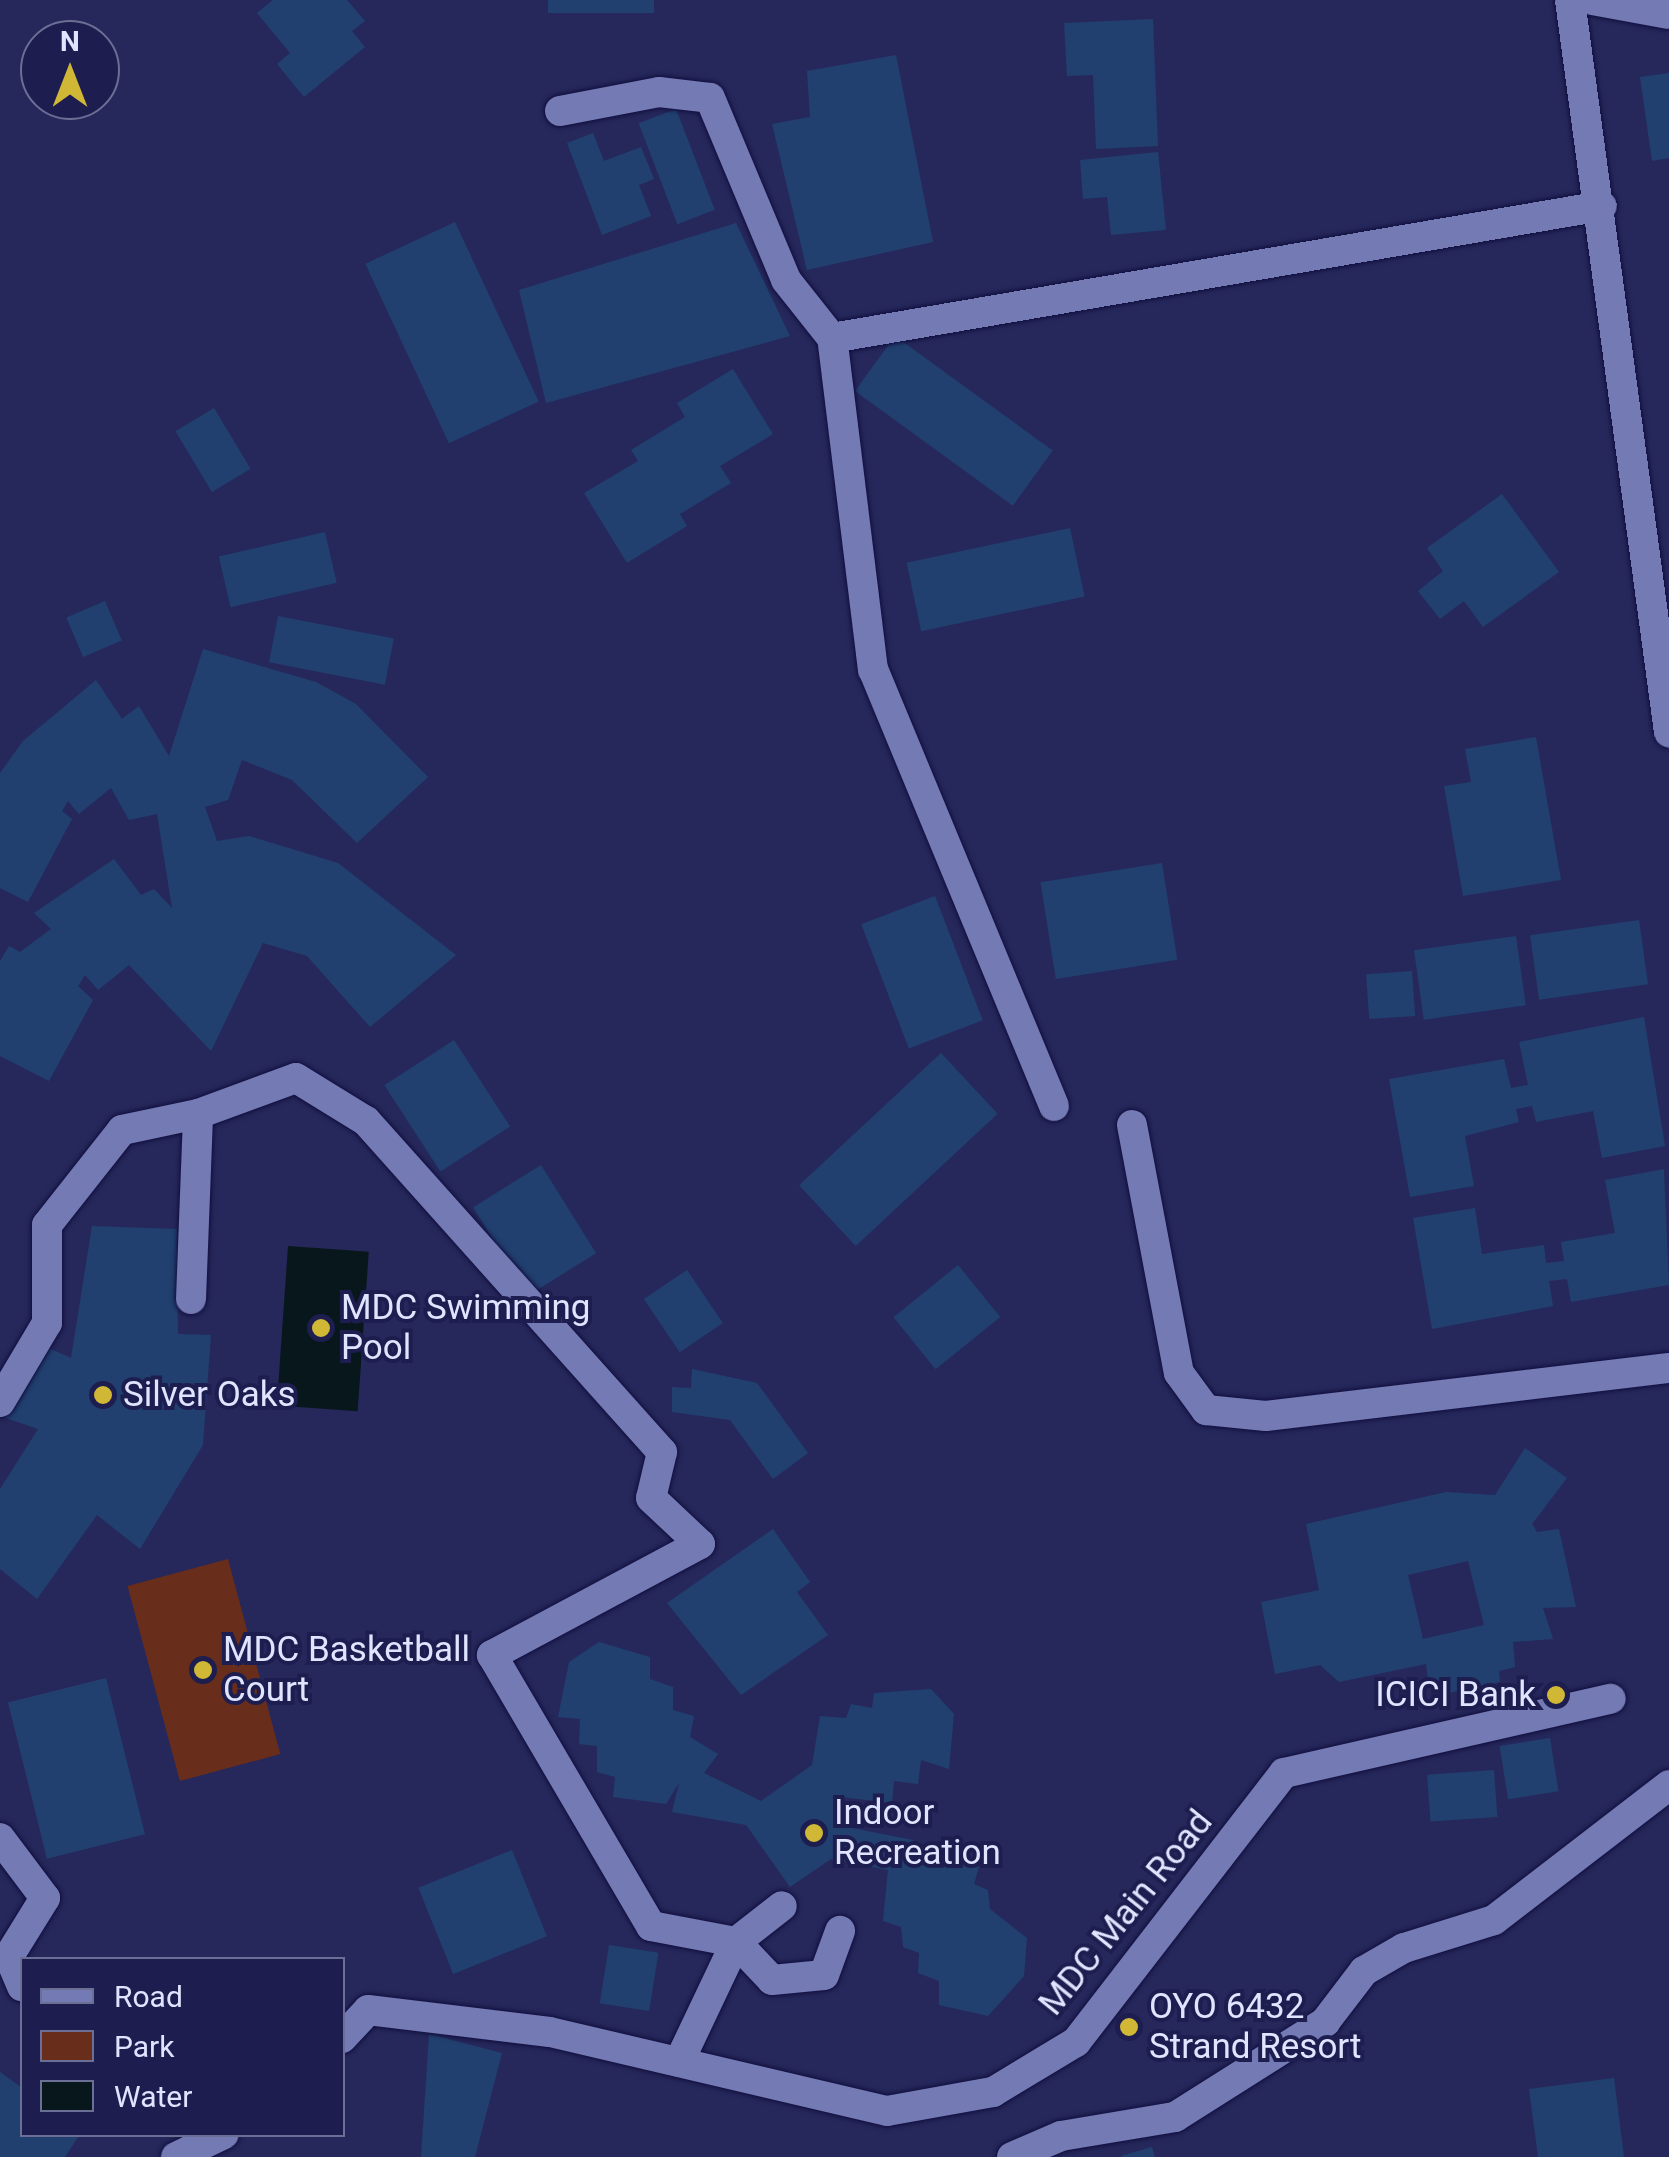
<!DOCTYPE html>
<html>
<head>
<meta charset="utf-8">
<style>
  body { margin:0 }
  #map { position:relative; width:1669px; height:2157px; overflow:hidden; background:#26285b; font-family:Roboto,sans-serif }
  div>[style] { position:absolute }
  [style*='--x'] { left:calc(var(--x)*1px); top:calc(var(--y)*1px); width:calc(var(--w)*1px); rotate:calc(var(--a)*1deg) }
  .green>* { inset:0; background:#682d1b; transform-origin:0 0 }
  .water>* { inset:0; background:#07171b; transform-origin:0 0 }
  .building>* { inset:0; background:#21406f; transform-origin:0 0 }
  .roads { filter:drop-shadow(0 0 2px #110e3e) drop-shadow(0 0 2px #110e3e) }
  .minor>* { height:30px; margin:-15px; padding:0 15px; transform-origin:15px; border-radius:15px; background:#737ab4 }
  .tertiary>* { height:30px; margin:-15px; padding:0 15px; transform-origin:15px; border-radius:15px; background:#737ab4 }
  .dots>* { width:28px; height:28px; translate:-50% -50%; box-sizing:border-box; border:5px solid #1d1e4f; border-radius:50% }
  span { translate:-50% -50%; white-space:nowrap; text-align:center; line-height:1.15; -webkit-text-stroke:8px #1d1e4f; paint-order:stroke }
  .poi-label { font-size:35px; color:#e0e5ff }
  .left { translate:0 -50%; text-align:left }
  .right { translate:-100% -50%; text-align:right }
  .street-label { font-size:35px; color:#e0e5ff }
  .legend { position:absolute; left:20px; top:1957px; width:325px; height:180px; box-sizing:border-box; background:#1d1e4f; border:2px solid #6b6e95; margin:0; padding:12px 18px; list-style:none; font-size:30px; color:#e0e5ff }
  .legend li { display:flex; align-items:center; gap:20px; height:50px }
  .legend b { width:50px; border:2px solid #6b6e95 }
  .north { position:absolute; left:20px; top:20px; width:100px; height:100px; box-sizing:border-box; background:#1d1e4f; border:2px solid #6b6e95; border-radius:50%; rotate:0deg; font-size:28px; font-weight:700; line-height:40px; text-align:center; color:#e0e5ff }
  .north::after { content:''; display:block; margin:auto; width:35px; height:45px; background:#d0b836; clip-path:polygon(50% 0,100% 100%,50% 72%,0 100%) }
</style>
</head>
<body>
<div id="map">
  <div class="green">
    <div style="left:228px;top:1559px;width:202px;height:104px;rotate:75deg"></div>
  </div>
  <div class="water">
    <div style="left:288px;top:1246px;width:81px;height:160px;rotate:4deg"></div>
  </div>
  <div class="building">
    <div style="clip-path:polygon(273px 0,347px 0,365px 21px,352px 31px,365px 47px,304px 97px,277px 64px,290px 53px,257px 13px)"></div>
    <div style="left:548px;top:0;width:106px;height:13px"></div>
    <div style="clip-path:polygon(1153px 19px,1158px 146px,1096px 149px,1093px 75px,1067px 76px,1064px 23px)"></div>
    <div style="clip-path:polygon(896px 55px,933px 242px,807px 270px,772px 124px,810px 117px,807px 71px)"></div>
    <div style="clip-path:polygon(1669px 73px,1669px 158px,1652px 161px,1640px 77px)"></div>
    <div style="left:676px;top:109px;width:108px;height:40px;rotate:69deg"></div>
    <div style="clip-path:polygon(593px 133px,604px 161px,641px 147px,654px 179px,639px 185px,651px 216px,602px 235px,567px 143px)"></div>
    <div style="clip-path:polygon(1158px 152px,1166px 230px,1111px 235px,1107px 197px,1083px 199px,1080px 160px)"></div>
    <div style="left:455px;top:222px;width:198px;height:99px;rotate:65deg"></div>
    <div style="clip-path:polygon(736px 223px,790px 336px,546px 403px,519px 290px)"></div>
    <div style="left:895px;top:336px;width:195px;height:68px;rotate:36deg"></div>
    <div style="clip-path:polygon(733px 369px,773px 434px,720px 466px,731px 483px,680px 514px,687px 526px,627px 563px,584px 493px,638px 461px,631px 450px,685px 417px,677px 403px)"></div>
    <div style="left:214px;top:408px;width:71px;height:45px;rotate:59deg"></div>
    <div style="clip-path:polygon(1502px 494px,1559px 572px,1483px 627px,1464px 601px,1440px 619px,1418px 591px,1443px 571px,1427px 548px)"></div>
    <div style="left:1070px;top:528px;width:70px;height:167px;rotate:78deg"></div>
    <div style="left:325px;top:532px;width:52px;height:109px;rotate:77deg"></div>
    <div style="left:105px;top:601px;width:43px;height:42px;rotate:67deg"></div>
    <div style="left:278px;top:616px;width:118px;height:47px;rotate:11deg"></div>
    <div style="clip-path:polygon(203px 649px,316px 682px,356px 704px,428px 777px,357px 843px,292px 780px,242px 760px,228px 800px,205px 807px,217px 841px,249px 836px,338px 863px,456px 955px,370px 1027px,307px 956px,263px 943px,211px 1051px,129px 965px,98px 990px,85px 975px,78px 986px,93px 1000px,49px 1081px,0 1056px,0 961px,9px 946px,20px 952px,51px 929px,34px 913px,114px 859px,141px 895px,154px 889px,172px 908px,157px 814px,129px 820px,111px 788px,79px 814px,68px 801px,62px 811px,72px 819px,28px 902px,0 888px,0 773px,23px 741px,96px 680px,122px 719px,139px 706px,169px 756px)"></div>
    <div style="clip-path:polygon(1536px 737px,1561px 880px,1463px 896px,1444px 786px,1471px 782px,1465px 749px)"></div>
    <div style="left:1162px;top:863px;width:98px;height:123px;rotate:81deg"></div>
    <div style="left:935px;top:896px;width:133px;height:79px;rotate:69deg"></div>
    <div style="left:1639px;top:920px;width:65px;height:110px;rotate:82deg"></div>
    <div style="left:1516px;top:936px;width:70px;height:103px;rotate:82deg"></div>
    <div style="left:1412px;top:971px;width:45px;height:46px;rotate:86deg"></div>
    <div style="clip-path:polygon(1644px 1017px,1665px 1146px,1602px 1158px,1593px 1111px,1536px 1122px,1532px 1106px,1516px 1109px,1519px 1122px,1465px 1136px,1474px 1186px,1410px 1197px,1389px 1079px,1504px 1059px,1511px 1088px,1528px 1085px,1519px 1042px)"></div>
    <div style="left:454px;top:1040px;width:103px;height:83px;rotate:57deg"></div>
    <div style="left:941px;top:1053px;width:83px;height:194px;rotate:47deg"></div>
    <div style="left:541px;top:1165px;width:104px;height:80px;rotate:58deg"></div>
    <div style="clip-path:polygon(1664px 1169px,1669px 1285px,1571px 1302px,1567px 1279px,1549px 1281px,1553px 1306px,1432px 1329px,1413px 1218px,1475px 1208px,1482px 1254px,1544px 1245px,1546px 1263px,1564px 1261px,1561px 1242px,1615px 1233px,1605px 1180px)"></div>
    <div style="clip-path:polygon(92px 1226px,177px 1229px,178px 1334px,211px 1335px,203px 1445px,140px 1549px,97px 1515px,37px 1599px,0 1569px,0 1489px,38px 1429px,0 1416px,31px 1340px,71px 1358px)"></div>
    <div style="left:958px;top:1265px;width:67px;height:83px;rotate:51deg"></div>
    <div style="left:687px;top:1270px;width:64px;height:52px;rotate:56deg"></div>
    <div style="clip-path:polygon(692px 1369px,757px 1383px,808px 1453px,773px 1479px,730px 1420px,672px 1412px,672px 1387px,691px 1388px)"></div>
    <div style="clip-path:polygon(evenodd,1525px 1448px,1567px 1478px,1532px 1524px,1537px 1532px,1559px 1529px,1576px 1607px,1543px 1608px,1553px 1639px,1513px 1642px,1515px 1667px,1499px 1671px,1500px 1682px,1448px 1693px,1446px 1683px,1429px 1686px,1426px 1664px,1339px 1682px,1320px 1665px,1275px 1674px,1261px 1602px,1319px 1590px,1306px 1524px,1446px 1492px,1495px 1495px,1525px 1448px,1468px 1561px,1484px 1625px,1423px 1639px,1408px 1575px,1468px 1561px)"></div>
    <div style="clip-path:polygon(773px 1529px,810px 1582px,797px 1592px,828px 1635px,741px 1695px,667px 1603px)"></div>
    <div style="clip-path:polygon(599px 1642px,650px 1657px,650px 1679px,673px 1687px,673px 1710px,694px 1716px,690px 1737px,718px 1754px,704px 1773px,761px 1801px,812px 1765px,820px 1716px,846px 1718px,851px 1704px,872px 1708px,874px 1693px,931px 1689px,954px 1714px,949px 1769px,921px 1760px,918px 1784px,894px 1781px,892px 1803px,841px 1797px,842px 1826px,913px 1840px,923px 1859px,941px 1847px,979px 1867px,974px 1884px,988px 1890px,990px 1909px,1027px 1938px,1024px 1976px,988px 2016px,939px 2005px,939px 1981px,918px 1973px,919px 1953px,903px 1947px,901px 1927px,883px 1921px,888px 1870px,831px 1859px,790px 1887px,746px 1825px,672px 1812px,679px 1783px,666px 1804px,613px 1797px,615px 1777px,597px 1772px,597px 1746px,579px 1744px,580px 1719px,558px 1717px,569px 1662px)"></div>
    <div style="left:106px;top:1678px;width:161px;height:101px;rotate:76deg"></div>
    <div style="left:1550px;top:1738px;width:54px;height:51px;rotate:81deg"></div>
    <div style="left:1494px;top:1770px;width:47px;height:67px;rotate:86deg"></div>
    <div style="left:512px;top:1850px;width:93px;height:101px;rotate:68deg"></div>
    <div style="left:609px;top:1945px;width:50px;height:59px;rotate:9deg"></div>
    <div style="clip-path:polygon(429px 2034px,502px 2053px,475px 2157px,421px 2157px)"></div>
    <div style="clip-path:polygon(0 2072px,22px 2088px,22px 2134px,80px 2134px,65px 2157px,0 2157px)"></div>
    <div style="clip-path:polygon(1614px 2078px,1624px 2157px,1538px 2157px,1529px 2089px)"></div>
    <div style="clip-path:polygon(1152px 2147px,1155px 2157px,1121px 2157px,1121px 2156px)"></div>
  </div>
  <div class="roads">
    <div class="minor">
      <div style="--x:1592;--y:0;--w:78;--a:10.3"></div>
      <div style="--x:560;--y:111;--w:101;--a:-10.9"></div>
      <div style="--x:659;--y:92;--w:51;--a:6.7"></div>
      <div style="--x:710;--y:98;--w:197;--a:67.3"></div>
      <div style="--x:786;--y:280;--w:74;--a:51.6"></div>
      <div style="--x:1054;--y:1106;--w:472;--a:-112.5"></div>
      <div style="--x:873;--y:670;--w:335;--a:-97"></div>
      <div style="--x:832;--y:338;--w:781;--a:-9.73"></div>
      <div style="--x:1132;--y:1125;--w:252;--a:79.3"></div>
      <div style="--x:1179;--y:1373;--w:46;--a:53.9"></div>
      <div style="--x:1206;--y:1410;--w:60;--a:5.7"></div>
      <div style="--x:1266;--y:1416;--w:406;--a:-6.8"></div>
      <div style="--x:191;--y:1299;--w:185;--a:-87.8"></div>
      <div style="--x:0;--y:1402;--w:92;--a:-59.3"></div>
      <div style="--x:47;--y:1323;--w:98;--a:-90"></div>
      <div style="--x:47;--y:1225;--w:121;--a:-51.7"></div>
      <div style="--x:122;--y:1130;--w:78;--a:-11.9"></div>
      <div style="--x:198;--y:1114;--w:104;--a:-20.2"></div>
      <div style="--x:296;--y:1078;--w:82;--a:31.6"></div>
      <div style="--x:366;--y:1121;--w:444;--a:48.2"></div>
      <div style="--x:662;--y:1452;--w:47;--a:103.4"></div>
      <div style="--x:651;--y:1498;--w:67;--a:43.2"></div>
      <div style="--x:700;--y:1544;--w:236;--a:151.9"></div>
      <div style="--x:492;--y:1655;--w:314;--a:59.6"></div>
      <div style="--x:651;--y:1926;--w:86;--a:10.7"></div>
      <div style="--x:736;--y:1942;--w:52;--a:46.5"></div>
      <div style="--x:772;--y:1980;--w:52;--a:-5.5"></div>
      <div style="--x:824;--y:1975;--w:47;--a:-70"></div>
      <div style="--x:0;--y:1838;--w:75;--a:53.1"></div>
      <div style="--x:45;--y:1898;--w:68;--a:121.8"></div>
      <div style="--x:9;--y:1956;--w:33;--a:67"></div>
      <div style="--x:342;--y:2038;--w:38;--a:-47"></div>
      <div style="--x:368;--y:2010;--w:183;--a:6.9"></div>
      <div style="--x:550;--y:2032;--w:346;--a:13.2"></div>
      <div style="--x:887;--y:2111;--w:108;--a:-10.2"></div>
      <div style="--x:993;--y:2092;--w:97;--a:-31.1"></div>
      <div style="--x:1076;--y:2042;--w:340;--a:-52.3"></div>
      <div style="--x:1284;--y:1773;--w:335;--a:-12.8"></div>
      <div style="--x:679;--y:2062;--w:133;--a:-64.6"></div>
      <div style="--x:736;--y:1942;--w:58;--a:-38"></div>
      <div style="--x:176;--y:2157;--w:53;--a:-25.6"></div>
    </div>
    <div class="tertiary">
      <div style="--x:1570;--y:0;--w:739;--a:82.3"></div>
      <div style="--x:1012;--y:2157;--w:53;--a:-23.2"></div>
      <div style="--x:1061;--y:2136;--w:116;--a:-9.5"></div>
      <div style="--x:1175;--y:2117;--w:178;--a:-32.3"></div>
      <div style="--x:1325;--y:2022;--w:64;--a:-52.6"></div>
      <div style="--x:1364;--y:1971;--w:46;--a:-29.9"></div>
      <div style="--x:1404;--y:1948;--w:94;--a:-17.3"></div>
      <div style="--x:1494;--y:1920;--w:221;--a:-37.6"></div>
    </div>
  </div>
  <div class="dots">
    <div style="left:321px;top:1328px;background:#d0b836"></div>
    <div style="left:103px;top:1395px;background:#d0b836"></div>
    <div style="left:203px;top:1670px;background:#d0b836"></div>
    <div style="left:1556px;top:1695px;background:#d0b836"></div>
    <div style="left:814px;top:1833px;background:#d0b836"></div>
    <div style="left:1129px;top:2027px;background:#d0b836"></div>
  </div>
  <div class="poi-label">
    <span class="left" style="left:341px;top:1328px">MDC Swimming<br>Pool</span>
    <span class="left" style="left:123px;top:1395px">Silver Oaks</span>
    <span class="left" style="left:223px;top:1670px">MDC Basketball<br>Court</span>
    <span class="right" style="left:1536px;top:1695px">ICICI Bank</span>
    <span class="left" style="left:834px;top:1833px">Indoor<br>Recreation</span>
    <span class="left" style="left:1149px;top:2027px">OYO 6432<br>Strand Resort</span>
  </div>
  <div class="street-label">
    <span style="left:1126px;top:1913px;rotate:-51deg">MDC Main Road</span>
  </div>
  <ul class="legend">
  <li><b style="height:12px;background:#737ab4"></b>Road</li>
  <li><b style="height:28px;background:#682d1b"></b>Park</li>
  <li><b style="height:28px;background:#07171b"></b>Water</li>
  </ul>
  <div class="north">N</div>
</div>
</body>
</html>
